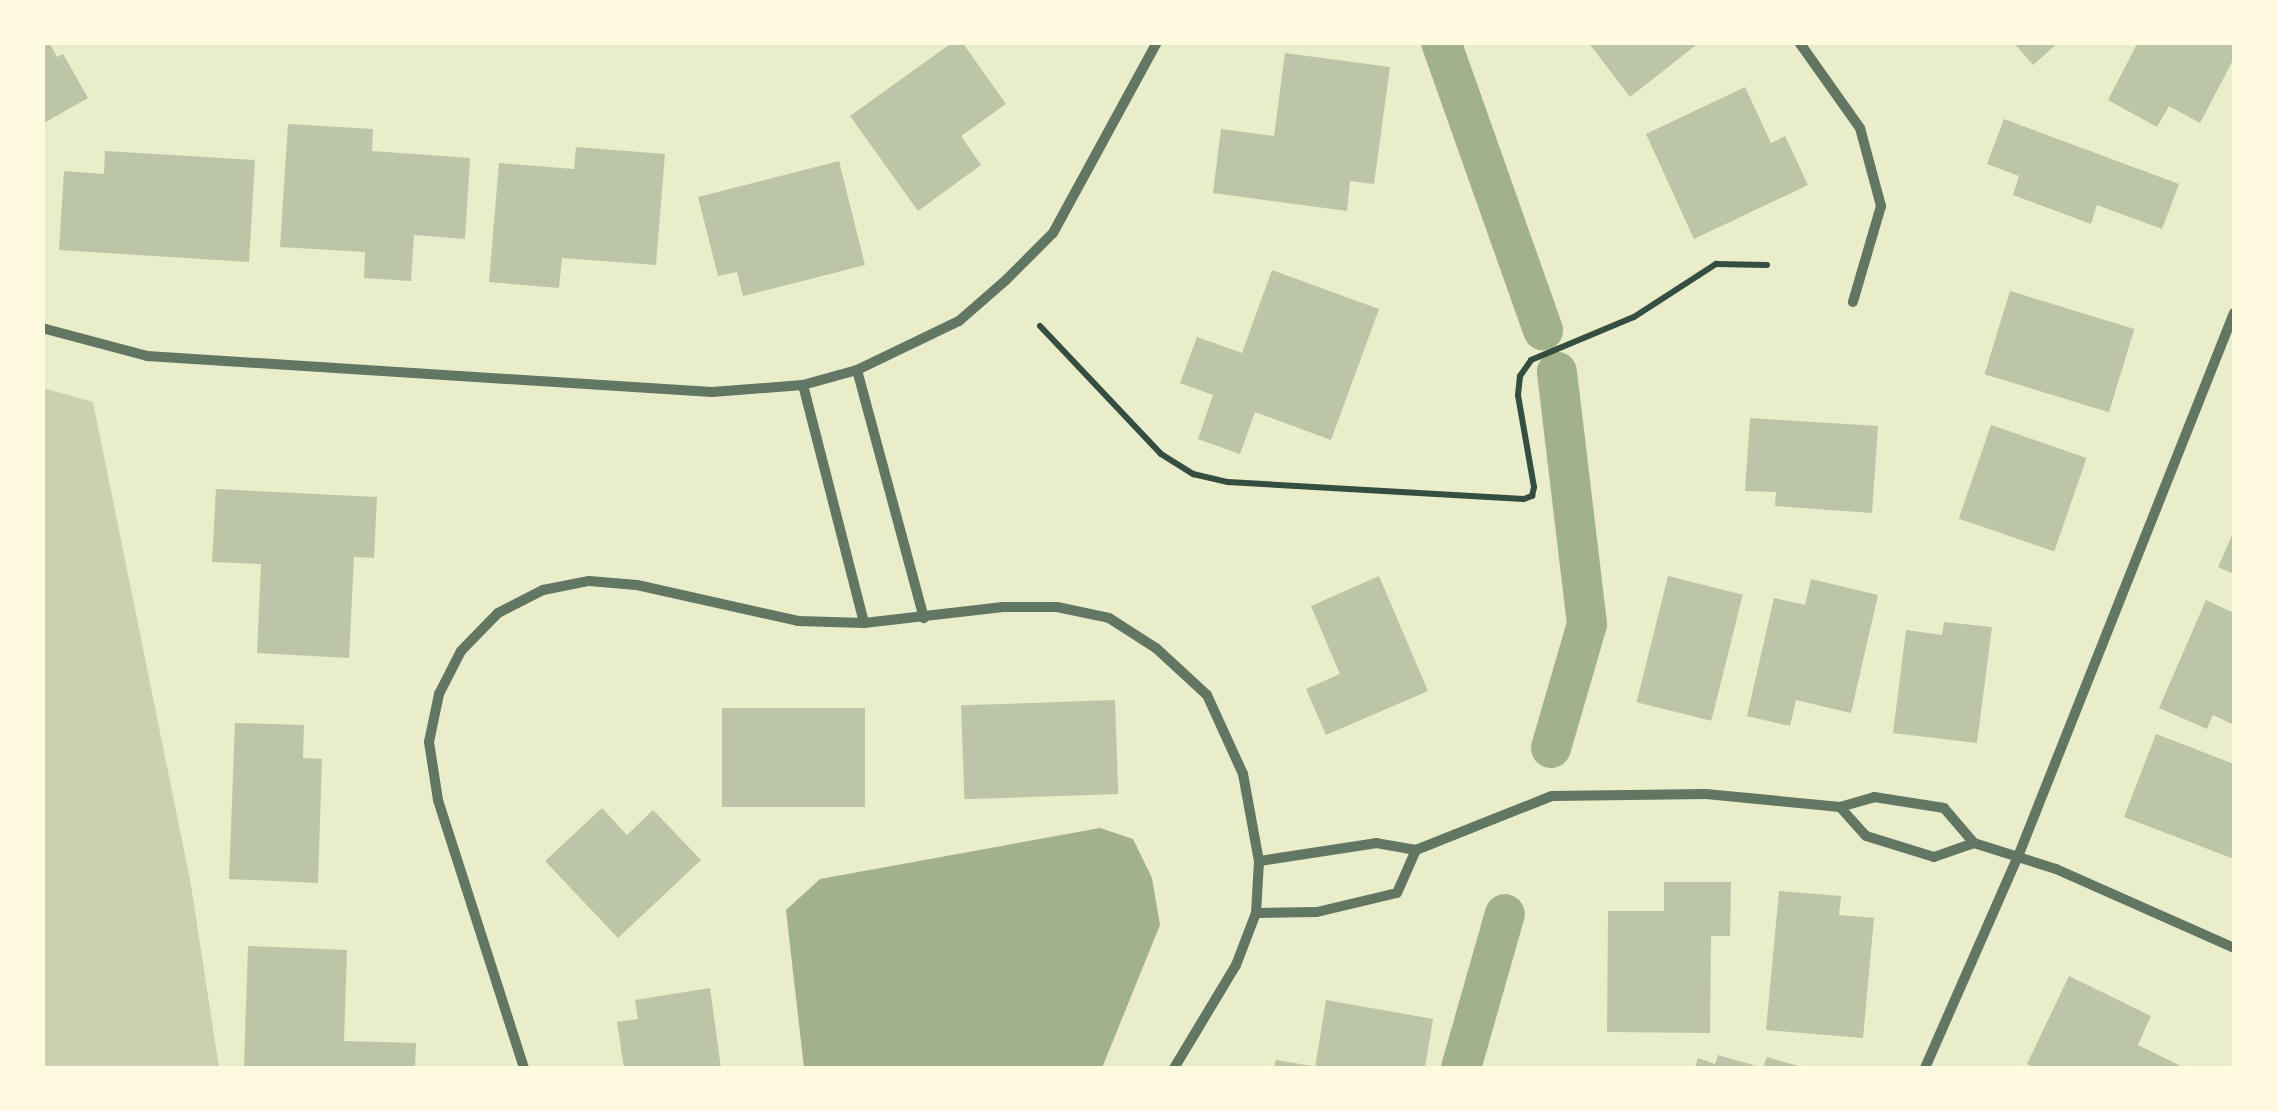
<!DOCTYPE html>
<html>
<head>
<meta charset="utf-8">
<style>
  body { margin:0 }
  #map { position:relative; width:2277px; height:1111px; overflow:hidden; background:#e9edc9; font-family:"Archivo Narrow",sans-serif }
  div>[style] { position:absolute }
  [style*='--x'] { left:calc(var(--x)*1px); top:calc(var(--y)*1px); width:calc(var(--w)*1px); rotate:calc(var(--a)*1deg) }
  .green>* { inset:0; background:#cad2ad }
  .water>* { inset:0; background:#a3b18a }
  .canal>* { height:40px; margin:-20px; padding:0 20px; transform-origin:20px; border-radius:20px; background:#a3b18a }
  .building>* { inset:0; background:#bcc5a7; transform-origin:0 0 }
  .path>* { height:6px; margin:-3px; padding:0 3px; transform-origin:3px; border-radius:3px; background:#344e41 }
  .minor>* { height:10px; margin:-5px; padding:0 5px; transform-origin:5px; border-radius:5px; background:#617663 }
  span { translate:-50% -50%; white-space:nowrap; text-align:center; line-height:1.15; -webkit-text-stroke:10px #fefae0; paint-order:stroke }
  .frame { position:absolute; inset:0; border:45px solid #fefae0; pointer-events:none }
</style>
</head>
<body>
<div id="map">
  <div class="green">
    <div style="clip-path:polygon(43px 388px,93px 402px,191px 885px,219px 1068px,43px 1068px)"></div>
  </div>
  <div class="water">
    <div style="clip-path:polygon(1100px 828px,1133px 839px,1152px 878px,1160px 925px,1102px 1068px,804px 1068px,786px 910px,820px 879px)"></div>
  </div>
  <div class="canal">
    <div style="--x:1441;--y:42;--w:306;--a:70.5"></div>
    <div style="--x:1551;--y:748;--w:129;--a:-73.8"></div>
    <div style="--x:1587;--y:624;--w:254;--a:-96.8"></div>
    <div style="--x:1461;--y:1068;--w:160;--a:-74.1"></div>
  </div>
  <div class="building">
    <div style="clip-path:polygon(42px 42px,49px 42px,57px 57px,63px 54px,88px 98px,42px 124px)"></div>
    <div style="clip-path:polygon(953px 42px,962px 42px,1006px 104px,961px 136px,981px 165px,918px 211px,850px 116px)"></div>
    <div style="clip-path:polygon(1588px 42px,1700px 42px,1630px 97px)"></div>
    <div style="clip-path:polygon(2013px 42px,2059px 42px,2033px 65px)"></div>
    <div style="clip-path:polygon(2138px 42px,2234px 42px,2234px 58px,2200px 123px,2169px 106px,2157px 127px,2108px 100px)"></div>
    <div style="clip-path:polygon(1285px 53px,1390px 67px,1374px 184px,1350px 181px,1347px 211px,1213px 193px,1221px 129px,1274px 136px)"></div>
    <div style="clip-path:polygon(1745px 87px,1771px 143px,1785px 136px,1808px 185px,1694px 239px,1646px 134px)"></div>
    <div style="clip-path:polygon(2004px 119px,2179px 184px,2162px 229px,2097px 205px,2091px 224px,2013px 195px,2019px 176px,1987px 164px)"></div>
    <div style="clip-path:polygon(288px 124px,373px 129px,372px 151px,470px 158px,465px 239px,414px 235px,411px 281px,364px 278px,365px 252px,280px 247px)"></div>
    <div style="clip-path:polygon(576px 147px,665px 154px,656px 265px,562px 258px,559px 288px,489px 282px,499px 163px,574px 169px)"></div>
    <div style="clip-path:polygon(105px 151px,255px 160px,249px 262px,59px 250px,64px 171px,104px 174px)"></div>
    <div style="clip-path:polygon(839px 161px,865px 265px,743px 296px,737px 272px,718px 276px,698px 197px)"></div>
    <div style="clip-path:polygon(1272px 270px,1379px 309px,1331px 440px,1255px 412px,1240px 454px,1198px 439px,1213px 395px,1180px 383px,1197px 337px,1242px 353px)"></div>
    <div style="left:2010px;top:291px;width:130px;height:87px;rotate:17deg"></div>
    <div style="clip-path:polygon(1750px 418px,1878px 426px,1872px 513px,1775px 506px,1776px 492px,1745px 491px)"></div>
    <div style="left:1991px;top:425px;width:101px;height:99px;rotate:19deg"></div>
    <div style="clip-path:polygon(216px 489px,377px 497px,374px 558px,354px 557px,349px 658px,257px 653px,261px 564px,212px 562px)"></div>
    <div style="clip-path:polygon(2234px 531px,2234px 574px,2218px 567px)"></div>
    <div style="clip-path:polygon(1379px 576px,1428px 691px,1326px 735px,1306px 689px,1340px 674px,1311px 606px)"></div>
    <div style="left:1668px;top:576px;width:77px;height:130px;rotate:14deg"></div>
    <div style="clip-path:polygon(1811px 579px,1878px 595px,1851px 713px,1796px 700px,1790px 726px,1747px 716px,1774px 598px,1805px 605px)"></div>
    <div style="clip-path:polygon(2206px 600px,2234px 613px,2234px 725px,2213px 715px,2207px 729px,2159px 708px)"></div>
    <div style="clip-path:polygon(1944px 622px,1992px 627px,1977px 743px,1893px 733px,1906px 630px,1942px 635px)"></div>
    <div style="left:1115px;top:700px;width:94px;height:154px;rotate:88deg"></div>
    <div style="left:722px;top:708px;width:143px;height:99px"></div>
    <div style="clip-path:polygon(235px 723px,304px 725px,303px 758px,322px 759px,318px 883px,229px 879px)"></div>
    <div style="clip-path:polygon(2156px 734px,2234px 764px,2234px 859px,2124px 817px)"></div>
    <div style="clip-path:polygon(602px 808px,627px 835px,653px 810px,701px 860px,618px 938px,545px 861px)"></div>
    <div style="clip-path:polygon(1664px 882px,1731px 882px,1730px 936px,1711px 936px,1710px 1033px,1607px 1032px,1608px 911px,1664px 911px)"></div>
    <div style="clip-path:polygon(1779px 891px,1841px 896px,1839px 915px,1874px 918px,1863px 1038px,1766px 1030px)"></div>
    <div style="clip-path:polygon(248px 946px,347px 950px,344px 1041px,416px 1043px,415px 1068px,244px 1068px)"></div>
    <div style="clip-path:polygon(2069px 976px,2151px 1016px,2138px 1045px,2185px 1068px,2035px 1068px,2027px 1064px)"></div>
    <div style="clip-path:polygon(710px 988px,721px 1068px,624px 1068px,617px 1022px,638px 1019px,635px 1000px)"></div>
    <div style="clip-path:polygon(1326px 1000px,1433px 1019px,1425px 1068px,1315px 1068px)"></div>
    <div style="clip-path:polygon(1718px 1055px,1760px 1067px,1760px 1068px,1695px 1068px,1698px 1058px,1715px 1064px)"></div>
    <div style="clip-path:polygon(1767px 1057px,1802px 1067px,1802px 1068px,1763px 1068px)"></div>
    <div style="clip-path:polygon(1276px 1060px,1312px 1066px,1312px 1068px,1274px 1068px)"></div>
  </div>
  <div class="path">
    <div style="--x:1040;--y:326;--w:176;--a:46.6"></div>
    <div style="--x:1161;--y:454;--w:38;--a:32"></div>
    <div style="--x:1193;--y:474;--w:36;--a:13"></div>
    <div style="--x:1228;--y:482;--w:296;--a:3.3"></div>
    <div style="--x:1524;--y:499;--w:9;--a:-21"></div>
    <div style="--x:1532;--y:496;--w:9;--a:-77"></div>
    <div style="--x:1534;--y:487;--w:93;--a:-99.9"></div>
    <div style="--x:1518;--y:395;--w:19;--a:-84"></div>
    <div style="--x:1520;--y:376;--w:19;--a:-55"></div>
    <div style="--x:1531;--y:360;--w:112;--a:-22.7"></div>
    <div style="--x:1634;--y:317;--w:98;--a:-32.9"></div>
    <div style="--x:1716;--y:264;--w:51;--a:1.1"></div>
  </div>
  <div class="minor">
    <div style="--x:1799;--y:42;--w:105;--a:54.7"></div>
    <div style="--x:1860;--y:128;--w:81;--a:74.9"></div>
    <div style="--x:1881;--y:206;--w:100;--a:106.3"></div>
    <div style="--x:42;--y:328;--w:109;--a:14.9"></div>
    <div style="--x:147;--y:356;--w:566;--a:3.65"></div>
    <div style="--x:712;--y:392;--w:91;--a:-4.4"></div>
    <div style="--x:803;--y:385;--w:56;--a:-15.5"></div>
    <div style="--x:857;--y:370;--w:113;--a:-25.7"></div>
    <div style="--x:959;--y:321;--w:62;--a:-41.1"></div>
    <div style="--x:1006;--y:280;--w:66;--a:-45"></div>
    <div style="--x:1053;--y:233;--w:217;--a:-61.4"></div>
    <div style="--x:857;--y:370;--w:257;--a:74.9"></div>
    <div style="--x:803;--y:385;--w:246;--a:75.6"></div>
    <div style="--x:1974;--y:843;--w:86;--a:17.6"></div>
    <div style="--x:2056;--y:869;--w:195;--a:23.9"></div>
    <div style="--x:1416;--y:850;--w:146;--a:-21.7"></div>
    <div style="--x:1552;--y:796;--w:154;--a:-0.7"></div>
    <div style="--x:1706;--y:794;--w:135;--a:5.5"></div>
    <div style="--x:1840;--y:807;--w:35;--a:-16"></div>
    <div style="--x:1874;--y:797;--w:71;--a:8.9"></div>
    <div style="--x:1944;--y:808;--w:46;--a:49.4"></div>
    <div style="--x:1974;--y:843;--w:42;--a:160.7"></div>
    <div style="--x:1934;--y:857;--w:71;--a:-162.8"></div>
    <div style="--x:1866;--y:836;--w:39;--a:-132"></div>
    <div style="--x:1256;--y:913;--w:61;--a:-0.9"></div>
    <div style="--x:1317;--y:912;--w:82;--a:-13.4"></div>
    <div style="--x:1397;--y:893;--w:47;--a:-66.2"></div>
    <div style="--x:1416;--y:850;--w:40;--a:-170"></div>
    <div style="--x:1377;--y:843;--w:119;--a:171.3"></div>
    <div style="--x:524;--y:1068;--w:281;--a:-107.8"></div>
    <div style="--x:438;--y:800;--w:59;--a:-98.8"></div>
    <div style="--x:429;--y:742;--w:49;--a:-78.2"></div>
    <div style="--x:439;--y:694;--w:48;--a:-62.9"></div>
    <div style="--x:461;--y:651;--w:53;--a:-45.8"></div>
    <div style="--x:498;--y:613;--w:51;--a:-27.1"></div>
    <div style="--x:543;--y:590;--w:47;--a:-11.1"></div>
    <div style="--x:589;--y:581;--w:48;--a:4.8"></div>
    <div style="--x:637;--y:585;--w:165;--a:12.6"></div>
    <div style="--x:798;--y:621;--w:66;--a:1.7"></div>
    <div style="--x:864;--y:623;--w:140;--a:-6.6"></div>
    <div style="--x:1003;--y:607;--w:54;--a:0"></div>
    <div style="--x:1057;--y:607;--w:53;--a:11.9"></div>
    <div style="--x:1109;--y:618;--w:56;--a:32.6"></div>
    <div style="--x:1156;--y:648;--w:69;--a:42.7"></div>
    <div style="--x:1207;--y:695;--w:87;--a:65.5"></div>
    <div style="--x:1243;--y:774;--w:88;--a:79.6"></div>
    <div style="--x:1259;--y:861;--w:52;--a:93.3"></div>
    <div style="--x:1256;--y:913;--w:56;--a:111"></div>
    <div style="--x:1236;--y:965;--w:120;--a:121"></div>
    <div style="--x:1925;--y:1068;--w:234;--a:-66.3"></div>
    <div style="--x:2019;--y:854;--w:582;--a:-68.33"></div>
  </div>
  <div class="frame"></div>
</div>
</body>
</html>
